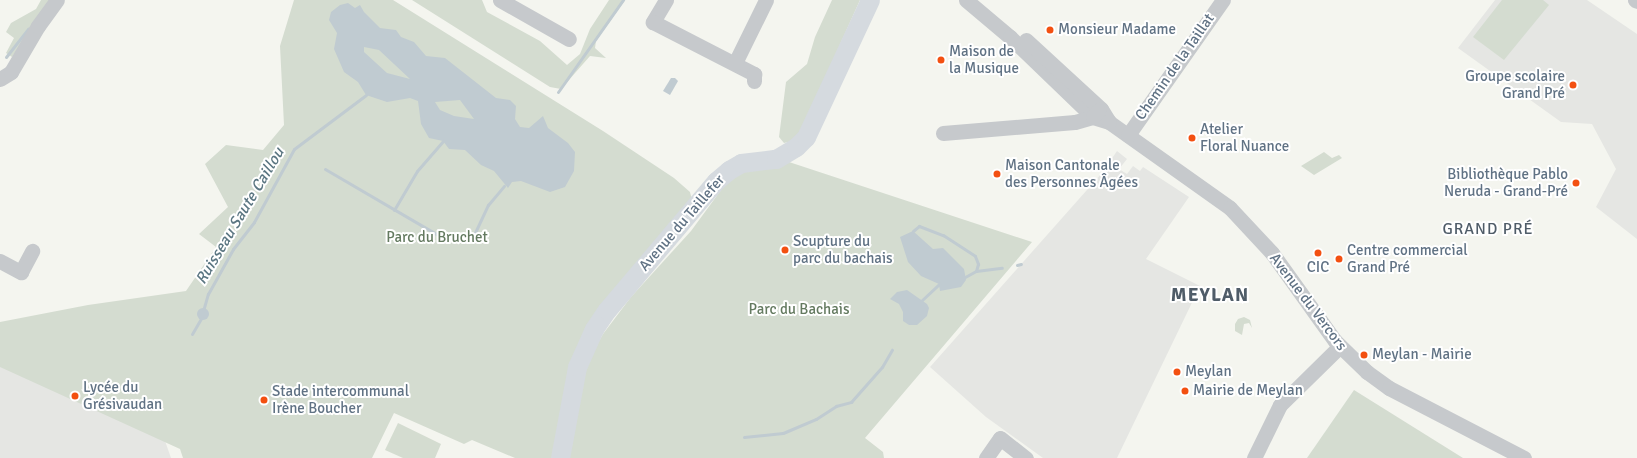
<!DOCTYPE html>
<html>
<head>
<meta charset="utf-8">
<style>
  body { margin:0 }
  #map { position:relative; width:1637px; height:458px; overflow:hidden; background:#f4f5ef; font-family:Signika,sans-serif }
  div>[style] { position:absolute }
  [style*='--x'] { left:calc(var(--x)*1px); top:calc(var(--y)*1px); width:calc(var(--w)*1px); rotate:calc(var(--a)*1deg) }
  .built>* { inset:0; background:#e5e6e3 }
  .green>* { inset:0; background:#d4dcd0 }
  .water>* { inset:0; background:#c0cbd1 }
  .round { border-radius:50% }
  .stream>* { height:3px; margin:-1.5px; padding:0 1.5px; transform-origin:1.5px; border-radius:1.5px; background:#c0cbd1 }
  .minor>* { height:15px; margin:-7.5px; padding:0 7.5px; transform-origin:7.5px; border-radius:7.5px; background:#c6c9cc }
  .major>* { height:19px; margin:-9.5px; padding:0 9.5px; transform-origin:9.5px; border-radius:9.5px; background:#d5dadf }
  .dots>* { width:11px; height:11px; translate:-50% -50%; box-sizing:border-box; border:2px solid #fff; border-radius:50% }
  span { translate:-50% -50%; white-space:nowrap; text-align:center; line-height:1.15; -webkit-text-stroke:4px #fff; paint-order:stroke }
  .poi-label { font-size:15px; color:#607284 }
  .left { translate:0 -50%; text-align:left }
  .right { translate:-100% -50%; text-align:right }
  .street-label { font-size:15px; color:#607284 }
  .park-label { font-size:15px; color:#647a60 }
  .water-label { font-size:16px; color:#5b7682; font-style:italic }
  .neighbourhood-label { font-size:16px; color:#4f5c68; letter-spacing:1px }
  .district-label { font-size:19px; color:#4f5c68; font-weight:700; letter-spacing:1px }
</style>
</head>
<body>
<div id="map">
  <div class="built">
    <div style="clip-path:polygon(1495px 0,1587px 0,1637px 34px,1637px 239px,1596px 207px,1616px 169px,1592px 124px,1561px 122px,1458px 48px)"></div>
    <div style="clip-path:polygon(1117px 151px,1127px 159px,1119px 169px,1127px 174px,1133px 166px,1140px 171px,1143px 167px,1189px 197px,1146px 259px,1200px 286px,1117px 458px,1043px 458px,986px 417px,930px 367px,1102px 173px)"></div>
    <div style="clip-path:polygon(0 322px,132px 347px,171px 458px,0 458px)"></div>
  </div>
  <div class="green">
    <div style="clip-path:polygon(41px 0,54px 0,12px 57px,6px 53px,14px 38px,6px 32px,11px 23px,36px 9px)"></div>
    <div style="clip-path:polygon(294px 0,393px 0,603px 131px,674px 178px,690px 192px,692px 200px,605px 301px,554px 458px,515px 458px,472px 440px,464px 444px,394px 413px,372px 458px,183px 458px,180px 449px,0 367px,0 322px,88px 305px,186px 291px,216px 247px,199px 234px,228px 207px,205px 164px,226px 145px,263px 150px,284px 125px,280px 46px)"></div>
    <div style="clip-path:polygon(412px 0,482px 0,487px 12px,540px 41px,567px 65px,580px 54px,590px 29px,609px 0,625px 0,596px 41px,595px 48px,606px 58px,590px 56px,561px 89px,550px 87px)"></div>
    <div style="clip-path:polygon(832px 0,860px 0,797px 140px,784px 143px,779px 137px,786px 82px,807px 64px,815px 37px)"></div>
    <div style="clip-path:polygon(1502px 0,1543px 0,1549px 5px,1504px 60px,1473px 37px)"></div>
    <div style="clip-path:polygon(1324px 152px,1332px 158px,1339px 155px,1342px 158px,1314px 175px,1301px 166px)"></div>
    <div style="clip-path:polygon(789px 162px,1032px 242px,865px 438px,883px 452px,884px 458px,568px 458px,584px 369px,603px 334px,631px 297px,691px 231px,735px 171px)"></div>
    <div style="clip-path:polygon(1244px 317px,1250px 320px,1252px 328px,1249px 323px,1244px 324px,1242px 335px,1235px 331px,1235px 324px,1238px 319px)"></div>
    <div style="clip-path:polygon(1354px 390px,1463px 458px,1307px 458px)"></div>
    <div style="clip-path:polygon(398px 423px,441px 444px,435px 458px,403px 458px,385px 450px)"></div>
  </div>
  <div class="water">
    <div style="clip-path:polygon(evenodd,348px 3px,355px 8px,360px 5px,364px 12px,380px 28px,396px 30px,401px 37px,414px 42px,426px 56px,445px 58px,496px 98px,510px 100px,516px 106px,515px 119px,520px 127px,529px 128px,543px 116px,548px 128px,568px 143px,575px 152px,574px 171px,565px 187px,550px 192px,521px 181px,512px 182px,508px 188px,494px 171px,481px 165px,465px 150px,449px 149px,443px 141px,429px 138px,421px 124px,418px 101px,410px 98px,387px 102px,366px 95px,358px 82px,344px 72px,334px 49px,337px 33px,329px 20px,331px 12px,340px 5px,348px 3px,364px 47px,379px 50px,410px 79px,387px 73px,364px 52px,364px 47px,348px 3px,460px 100px,474px 119px,454px 116px,440px 110px,435px 102px,460px 100px)"></div>
    <div style="clip-path:polygon(671px 78px,675px 78px,678px 81px,670px 95px,663px 91px)"></div>
    <div style="clip-path:polygon(913px 231px,933px 249px,943px 248px,964px 269px,966px 280px,961px 287px,940px 291px,939px 284px,921px 276px,908px 262px,900px 237px)"></div>
    <div style="clip-path:polygon(907px 290px,927px 304px,929px 308px,927px 316px,917px 325px,909px 325px,903px 321px,903px 312px,899px 304px,890px 299px,897px 292px)"></div>
    <div class="round" style="left:197px;top:308px;width:12px;height:12px"></div>
  </div>
  <div class="stream">
    <div style="--x:6;--y:57;--w:36;--a:-52"></div>
    <div style="--x:558;--y:92;--w:113;--a:-54.8"></div>
    <div style="--x:325;--y:169;--w:139;--a:30.3"></div>
    <div style="--x:394;--y:210;--w:45;--a:-59.5"></div>
    <div style="--x:417;--y:171;--w:40;--a:-49"></div>
    <div style="--x:913;--y:231;--w:8;--a:-40"></div>
    <div style="--x:919;--y:226;--w:26;--a:21"></div>
    <div style="--x:943;--y:235;--w:38;--a:33"></div>
    <div style="--x:975;--y:256;--w:9;--a:69"></div>
    <div style="--x:978;--y:264;--w:7;--a:106"></div>
    <div style="--x:976;--y:271;--w:26;--a:-7"></div>
    <div style="--x:472;--y:239;--w:38;--a:-65"></div>
    <div style="--x:488;--y:205;--w:25;--a:-50"></div>
    <div style="--x:1017;--y:265;--w:4;--a:-14"></div>
    <div style="--x:965;--y:277;--w:13;--a:-29"></div>
    <div style="--x:921;--y:301;--w:25;--a:-43"></div>
    <div style="--x:203;--y:311;--w:18;--a:-74"></div>
    <div style="--x:208;--y:294;--w:51;--a:-60.9"></div>
    <div style="--x:233;--y:249;--w:34;--a:-52"></div>
    <div style="--x:254;--y:222;--w:83;--a:-61.3"></div>
    <div style="--x:294;--y:149;--w:90;--a:-36.9"></div>
    <div style="--x:192;--y:334;--w:20;--a:-60"></div>
    <div style="--x:744;--y:437;--w:39;--a:-6"></div>
    <div style="--x:783;--y:433;--w:36;--a:-23"></div>
    <div style="--x:816;--y:419;--w:24;--a:-33"></div>
    <div style="--x:836;--y:406;--w:16;--a:-15"></div>
    <div style="--x:851;--y:402;--w:47;--a:-48.5"></div>
    <div style="--x:882;--y:367;--w:20;--a:-60"></div>
  </div>
  <div class="minor">
    <div style="--x:500;--y:0;--w:79;--a:29.5"></div>
    <div style="--x:666;--y:0;--w:26;--a:121"></div>
    <div style="--x:653;--y:22;--w:114;--a:27.2"></div>
    <div style="--x:754;--y:74;--w:7;--a:90"></div>
    <div style="--x:966;--y:0;--w:57;--a:40.1"></div>
    <div style="--x:1010;--y:37;--w:115;--a:43.9"></div>
    <div style="--x:1093;--y:117;--w:17;--a:17"></div>
    <div style="--x:1109;--y:122;--w:148;--a:35.4"></div>
    <div style="--x:1230;--y:208;--w:62;--a:47"></div>
    <div style="--x:1272;--y:253;--w:108;--a:54.4"></div>
    <div style="--x:1335;--y:341;--w:45;--a:44.1"></div>
    <div style="--x:1367;--y:372;--w:27;--a:36"></div>
    <div style="--x:1389;--y:388;--w:152;--a:27.4"></div>
    <div style="--x:1635;--y:0;--w:2;--a:27"></div>
    <div style="--x:1026;--y:40;--w:102;--a:42.6"></div>
    <div style="--x:1101;--y:109;--w:15;--a:58"></div>
    <div style="--x:735;--y:63;--w:70;--a:-63.8"></div>
    <div style="--x:0;--y:79;--w:13;--a:-32"></div>
    <div style="--x:11;--y:72;--w:53;--a:-59.6"></div>
    <div style="--x:38;--y:26;--w:32;--a:-54"></div>
    <div style="--x:943;--y:133;--w:132;--a:-4.8"></div>
    <div style="--x:1075;--y:122;--w:19;--a:-16"></div>
    <div style="--x:1093;--y:117;--w:8;--a:-50"></div>
    <div style="--x:1128;--y:135;--w:165;--a:-54.9"></div>
    <div style="--x:0;--y:261;--w:24;--a:28"></div>
    <div style="--x:21;--y:272;--w:24;--a:-62"></div>
    <div style="--x:986;--y:458;--w:24;--a:-55"></div>
    <div style="--x:1000;--y:438;--w:33;--a:38"></div>
    <div style="--x:1254;--y:458;--w:59;--a:-63.9"></div>
    <div style="--x:1280;--y:405;--w:84;--a:-44.5"></div>
  </div>
  <div class="major">
    <div style="--x:560;--y:458;--w:93;--a:-79.4"></div>
    <div style="--x:577;--y:367;--w:42;--a:-65.9"></div>
    <div style="--x:594;--y:329;--w:23;--a:-56"></div>
    <div style="--x:607;--y:310;--w:169;--a:-49.8"></div>
    <div style="--x:716;--y:181;--w:17;--a:-40"></div>
    <div style="--x:729;--y:170;--w:14;--a:-30"></div>
    <div style="--x:741;--y:163;--w:35;--a:-7"></div>
    <div style="--x:776;--y:159;--w:23;--a:-31"></div>
    <div style="--x:796;--y:147;--w:14;--a:-45"></div>
    <div style="--x:806;--y:137;--w:151;--a:-65"></div>
  </div>
  <div class="dots">
    <div style="left:1050px;top:30px;background:#f35011"></div>
    <div style="left:941px;top:60px;background:#f35011"></div>
    <div style="left:1573px;top:85px;background:#f35011"></div>
    <div style="left:1192px;top:138px;background:#f35011"></div>
    <div style="left:997px;top:174px;background:#f35011"></div>
    <div style="left:1576px;top:183px;background:#f35011"></div>
    <div style="left:785px;top:250px;background:#f35011"></div>
    <div style="left:1318px;top:253px;background:#f35011"></div>
    <div style="left:1339px;top:259px;background:#f35011"></div>
    <div style="left:1364px;top:355px;background:#f35011"></div>
    <div style="left:1177px;top:372px;background:#f35011"></div>
    <div style="left:1185px;top:391px;background:#f35011"></div>
    <div style="left:75px;top:396px;background:#f35011"></div>
    <div style="left:264px;top:400px;background:#f35011"></div>
  </div>
  <div class="poi-label">
    <span class="left" style="left:1058px;top:30px">Monsieur Madame</span>
    <span class="left" style="left:949px;top:60px">Maison de<br>la Musique</span>
    <span class="right" style="left:1565px;top:85px">Groupe scolaire<br>Grand Pré</span>
    <span class="left" style="left:1200px;top:138px">Atelier<br>Floral Nuance</span>
    <span class="left" style="left:1005px;top:174px">Maison Cantonale<br>des Personnes Âgées</span>
    <span class="right" style="left:1568px;top:183px">Bibliothèque Pablo<br>Neruda - Grand-Pré</span>
    <span class="left" style="left:793px;top:250px">Scupture du<br>parc du bachais</span>
    <span class="left" style="left:1347px;top:259px">Centre commercial<br>Grand Pré</span>
    <span style="left:1318px;top:268px">CIC</span>
    <span class="left" style="left:1372px;top:355px">Meylan - Mairie</span>
    <span class="left" style="left:1185px;top:372px">Meylan</span>
    <span class="left" style="left:83px;top:396px">Lycée du<br>Grésivaudan</span>
    <span class="left" style="left:272px;top:400px">Stade intercommunal<br>Irène Boucher</span>
    <span class="left" style="left:1193px;top:391px">Mairie de Meylan</span>
  </div>
  <div class="street-label">
    <span style="left:1175px;top:67px;rotate:-55deg">Chemin de la Taillat</span>
    <span style="left:682px;top:223px;rotate:-49deg">Avenue du Taillefer</span>
    <span style="left:1308px;top:302px;rotate:53deg">Avenue du Vercors</span>
  </div>
  <div class="park-label">
    <span style="left:437px;top:238px">Parc du Bruchet</span>
    <span style="left:799px;top:310px">Parc du Bachais</span>
  </div>
  <div class="water-label">
    <span style="left:240px;top:216px;rotate:-59deg">Ruisseau Saute Caillou</span>
  </div>
  <div class="neighbourhood-label">
    <span style="left:1488px;top:229px">GRAND PRÉ</span>
  </div>
  <div class="district-label">
    <span style="left:1210px;top:296px">MEYLAN</span>
  </div>
</div>
</body>
</html>
